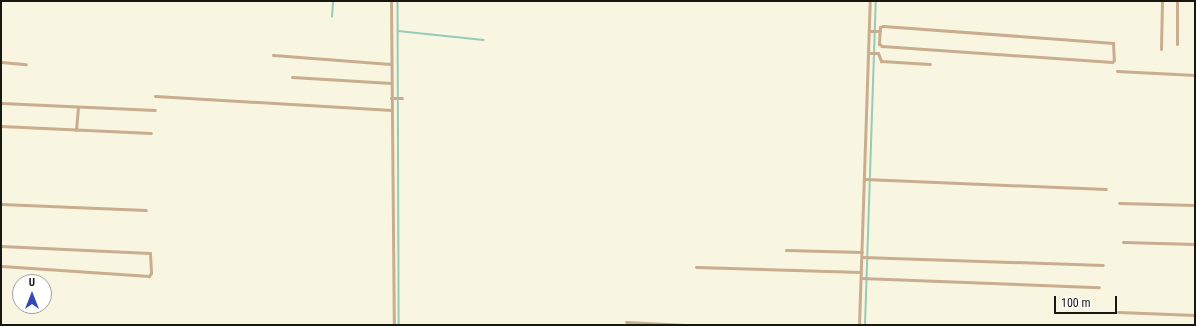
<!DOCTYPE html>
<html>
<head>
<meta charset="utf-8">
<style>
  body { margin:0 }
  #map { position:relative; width:1196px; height:326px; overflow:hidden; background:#f8f6e1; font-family:"Roboto Condensed",sans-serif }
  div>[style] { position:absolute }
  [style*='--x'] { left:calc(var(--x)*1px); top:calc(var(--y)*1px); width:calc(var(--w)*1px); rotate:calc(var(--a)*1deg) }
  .stream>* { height:1.5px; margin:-0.75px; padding:0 0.75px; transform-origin:0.75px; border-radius:0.75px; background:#97cab7 }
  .street>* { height:3px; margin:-1.5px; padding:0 1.5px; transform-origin:1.5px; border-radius:1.5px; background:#c9ad8e }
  span { translate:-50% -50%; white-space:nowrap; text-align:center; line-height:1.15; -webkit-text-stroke:4px #fff; paint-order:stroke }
  .frame { position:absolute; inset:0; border:2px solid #181710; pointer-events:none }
  .north { position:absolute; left:12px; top:274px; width:40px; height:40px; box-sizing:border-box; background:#fff; border:1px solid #a3a29f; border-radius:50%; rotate:0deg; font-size:11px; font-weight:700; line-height:16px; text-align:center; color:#181710 }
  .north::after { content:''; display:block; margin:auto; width:14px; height:18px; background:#3246b8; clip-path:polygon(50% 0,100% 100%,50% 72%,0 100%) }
  .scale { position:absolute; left:1054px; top:296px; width:63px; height:18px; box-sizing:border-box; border:2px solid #181710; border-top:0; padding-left:5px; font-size:12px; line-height:14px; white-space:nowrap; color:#181710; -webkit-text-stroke:3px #fff; paint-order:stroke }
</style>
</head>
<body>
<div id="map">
  <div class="stream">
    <div style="--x:398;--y:1;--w:324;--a:89.8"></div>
    <div style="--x:332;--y:17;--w:16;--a:-86"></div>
    <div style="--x:398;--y:31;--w:86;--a:6"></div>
    <div style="--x:865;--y:325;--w:324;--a:-88.1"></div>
  </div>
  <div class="street">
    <div style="--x:391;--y:1;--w:324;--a:89.5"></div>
    <div style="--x:883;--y:26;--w:231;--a:4.2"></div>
    <div style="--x:1113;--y:43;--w:17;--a:87"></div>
    <div style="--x:1114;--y:60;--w:3;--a:135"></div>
    <div style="--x:1112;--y:62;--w:231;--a:-176"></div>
    <div style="--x:882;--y:46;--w:4;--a:-146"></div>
    <div style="--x:879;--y:44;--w:17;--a:-87"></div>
    <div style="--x:880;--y:27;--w:3;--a:-18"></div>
    <div style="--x:869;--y:31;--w:11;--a:0"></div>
    <div style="--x:1177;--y:44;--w:43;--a:-90"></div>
    <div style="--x:1161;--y:49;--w:48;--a:-88.8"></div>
    <div style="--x:869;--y:53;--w:9;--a:0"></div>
    <div style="--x:878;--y:53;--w:9;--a:69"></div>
    <div style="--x:881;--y:61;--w:49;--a:3.5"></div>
    <div style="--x:273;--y:55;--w:118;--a:4.4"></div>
    <div style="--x:1;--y:62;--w:25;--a:5"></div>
    <div style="--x:1117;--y:71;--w:78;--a:2.9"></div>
    <div style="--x:292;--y:77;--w:99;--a:3.5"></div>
    <div style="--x:155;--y:96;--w:237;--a:3.4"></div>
    <div style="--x:391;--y:98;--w:11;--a:0"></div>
    <div style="--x:1;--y:103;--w:154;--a:2.6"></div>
    <div style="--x:1;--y:126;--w:150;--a:2.7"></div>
    <div style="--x:76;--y:130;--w:23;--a:-85"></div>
    <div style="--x:865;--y:179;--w:241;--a:2.4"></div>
    <div style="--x:1119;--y:203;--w:76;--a:1.5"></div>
    <div style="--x:1;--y:204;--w:145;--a:2.4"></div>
    <div style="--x:1123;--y:242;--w:72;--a:1.6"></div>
    <div style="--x:1;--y:246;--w:149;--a:2.7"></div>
    <div style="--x:150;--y:253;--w:20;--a:87"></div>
    <div style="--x:151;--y:273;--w:4;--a:124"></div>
    <div style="--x:149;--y:276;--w:148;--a:-176.1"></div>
    <div style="--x:786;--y:250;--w:76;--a:1.5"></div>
    <div style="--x:862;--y:257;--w:241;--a:1.9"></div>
    <div style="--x:696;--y:267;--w:165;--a:1.7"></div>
    <div style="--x:861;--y:278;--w:238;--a:2.2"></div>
    <div style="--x:1118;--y:312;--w:77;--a:2.2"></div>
    <div style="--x:626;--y:322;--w:60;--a:2.9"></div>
    <div style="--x:859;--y:325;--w:324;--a:-88.1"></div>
  </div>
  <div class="frame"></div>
  <div class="north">U</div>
  <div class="scale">100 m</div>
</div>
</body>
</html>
